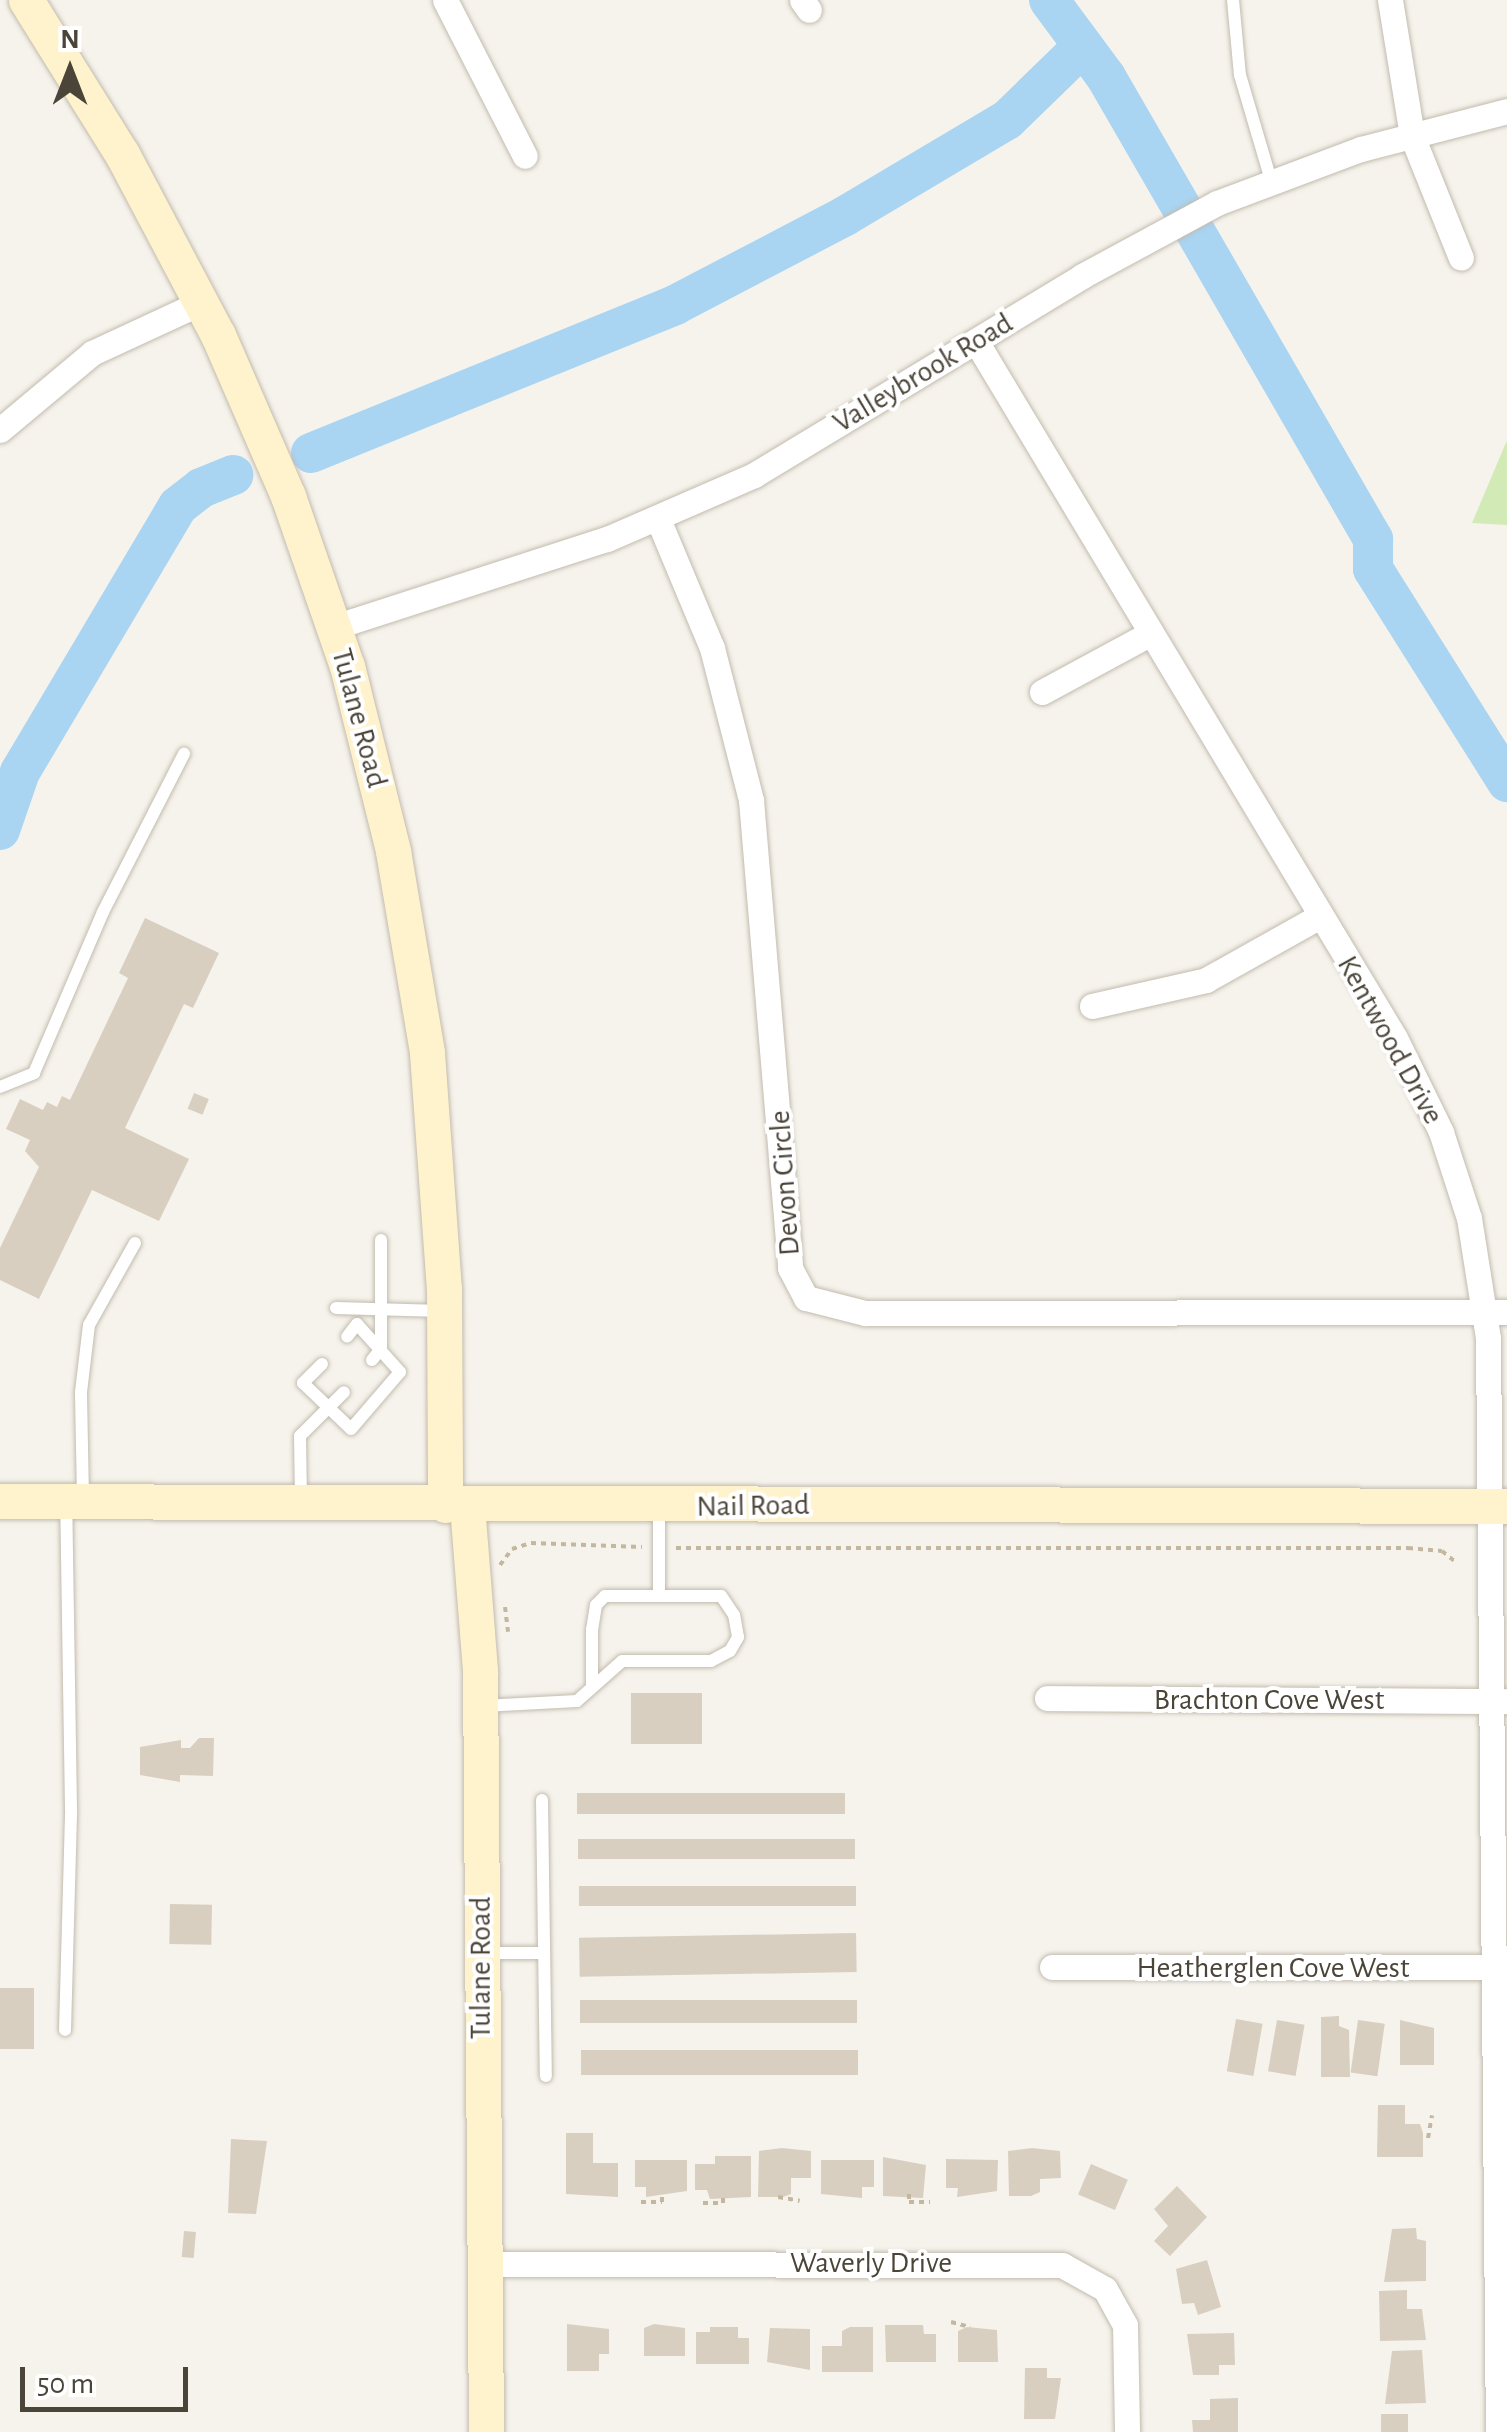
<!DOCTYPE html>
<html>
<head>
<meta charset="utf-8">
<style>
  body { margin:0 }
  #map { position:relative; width:1507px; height:2432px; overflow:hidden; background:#f6f3ec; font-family:"Alegreya Sans",sans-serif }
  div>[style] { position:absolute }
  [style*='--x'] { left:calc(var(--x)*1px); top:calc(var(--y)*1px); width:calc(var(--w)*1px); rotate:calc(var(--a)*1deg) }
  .green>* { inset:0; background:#d2eab5 }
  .river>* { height:40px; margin:-20px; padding:0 20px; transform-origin:20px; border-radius:20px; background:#a9d4f2 }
  .building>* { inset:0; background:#d8cfc1; transform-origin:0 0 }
  .path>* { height:4px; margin-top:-2px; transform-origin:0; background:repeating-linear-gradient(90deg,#c4b79f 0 5px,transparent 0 10px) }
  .roads { filter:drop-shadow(0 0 2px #c2bbae) drop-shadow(0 0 2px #c2bbae) }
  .lane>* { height:12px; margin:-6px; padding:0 6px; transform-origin:6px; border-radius:6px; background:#fff }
  .street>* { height:25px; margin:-12.5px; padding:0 12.5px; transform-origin:12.5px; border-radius:12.5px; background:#fff }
  .secondary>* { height:35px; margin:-17.5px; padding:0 17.5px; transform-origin:17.5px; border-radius:17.5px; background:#fff3cd }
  span { translate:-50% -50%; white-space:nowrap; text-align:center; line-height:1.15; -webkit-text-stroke:8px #fff; paint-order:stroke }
  .street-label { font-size:30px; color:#4b4439 }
  .north { position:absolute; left:20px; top:20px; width:100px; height:100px; -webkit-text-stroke:8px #fff; paint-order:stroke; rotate:0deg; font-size:28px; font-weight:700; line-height:40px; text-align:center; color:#4b4439 }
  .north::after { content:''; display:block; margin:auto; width:35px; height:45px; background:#4b4439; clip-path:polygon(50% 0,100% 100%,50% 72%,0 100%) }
  .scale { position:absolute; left:20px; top:2367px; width:168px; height:45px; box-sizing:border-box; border:5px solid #4b4439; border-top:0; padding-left:12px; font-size:30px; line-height:35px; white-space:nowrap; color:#4b4439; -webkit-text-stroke:8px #fff; paint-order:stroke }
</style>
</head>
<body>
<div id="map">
  <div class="green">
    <div style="clip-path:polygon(1507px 441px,1507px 525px,1472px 523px,1505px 445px)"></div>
  </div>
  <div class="river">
    <div style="--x:1049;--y:0;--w:96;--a:53.5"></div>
    <div style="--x:1106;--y:77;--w:534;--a:59.98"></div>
    <div style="--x:1373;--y:539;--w:30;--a:90"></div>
    <div style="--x:1373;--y:569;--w:252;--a:57.8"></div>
    <div style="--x:311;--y:453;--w:393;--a:-22.1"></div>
    <div style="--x:675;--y:305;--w:192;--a:-27.6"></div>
    <div style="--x:845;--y:216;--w:188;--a:-30.7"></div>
    <div style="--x:1007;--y:120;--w:106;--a:-44.2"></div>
    <div style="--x:0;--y:830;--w:61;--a:-71"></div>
    <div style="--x:20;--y:772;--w:309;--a:-59.3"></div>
    <div style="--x:178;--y:506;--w:29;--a:-38"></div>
    <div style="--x:201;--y:488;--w:35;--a:-22"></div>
  </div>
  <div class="building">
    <div style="clip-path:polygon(145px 918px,219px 953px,193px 1008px,184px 1004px,125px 1128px,189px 1159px,159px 1221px,92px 1190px,39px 1299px,0 1280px,0 1248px,39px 1167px,25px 1151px,30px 1140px,6px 1129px,20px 1099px,43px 1110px,47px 1102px,57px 1107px,62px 1096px,70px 1100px,128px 978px,119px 973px)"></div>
    <div style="left:194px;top:1093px;width:16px;height:17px;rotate:22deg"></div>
    <div style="left:631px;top:1693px;width:71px;height:51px"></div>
    <div style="clip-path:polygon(199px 1738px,214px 1738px,213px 1776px,180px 1775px,180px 1782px,140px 1775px,140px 1747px,181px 1740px,181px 1748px,190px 1748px)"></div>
    <div style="left:845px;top:1793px;width:21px;height:268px;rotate:90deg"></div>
    <div style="left:855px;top:1839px;width:20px;height:277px;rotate:90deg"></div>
    <div style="left:856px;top:1886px;width:20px;height:277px;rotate:90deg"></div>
    <div style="left:170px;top:1904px;width:42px;height:40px;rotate:1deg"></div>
    <div style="left:856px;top:1933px;width:39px;height:277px;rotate:89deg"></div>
    <div style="left:0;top:1988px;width:34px;height:61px"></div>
    <div style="left:857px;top:2000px;width:23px;height:277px;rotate:90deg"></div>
    <div style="clip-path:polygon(1339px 2016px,1339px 2026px,1349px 2030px,1350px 2077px,1321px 2077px,1321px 2017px)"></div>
    <div style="left:1236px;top:2019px;width:27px;height:53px;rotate:10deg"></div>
    <div style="left:1277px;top:2020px;width:28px;height:52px;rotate:10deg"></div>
    <div style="left:1358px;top:2020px;width:27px;height:53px;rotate:8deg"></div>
    <div style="clip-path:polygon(1400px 2020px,1434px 2028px,1434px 2065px,1400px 2065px)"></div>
    <div style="left:858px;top:2050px;width:25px;height:277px;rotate:90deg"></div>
    <div style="clip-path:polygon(1378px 2105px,1405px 2105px,1405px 2124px,1420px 2124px,1423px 2133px,1423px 2157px,1377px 2157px)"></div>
    <div style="clip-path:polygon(566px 2133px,593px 2133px,593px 2163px,618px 2163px,618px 2197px,566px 2194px)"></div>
    <div style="clip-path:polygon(231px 2139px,267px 2141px,256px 2214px,228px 2213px)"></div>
    <div style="clip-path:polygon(782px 2148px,811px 2151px,811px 2178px,791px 2178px,791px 2194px,783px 2197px,758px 2197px,759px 2151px)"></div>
    <div style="clip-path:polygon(1032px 2148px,1060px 2151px,1061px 2178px,1040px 2179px,1040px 2192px,1031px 2196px,1009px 2196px,1008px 2151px)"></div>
    <div style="clip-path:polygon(715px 2156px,751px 2156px,751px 2197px,710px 2199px,707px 2190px,695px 2190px,695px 2164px,715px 2164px)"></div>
    <div style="clip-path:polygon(883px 2157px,926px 2165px,923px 2198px,883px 2196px)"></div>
    <div style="clip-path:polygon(946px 2159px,998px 2160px,997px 2191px,957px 2197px,958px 2188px,946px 2188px)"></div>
    <div style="clip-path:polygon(635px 2160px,687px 2160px,687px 2191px,646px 2197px,646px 2187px,635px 2187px)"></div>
    <div style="clip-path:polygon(821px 2160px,874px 2160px,874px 2187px,862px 2187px,862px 2198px,821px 2194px)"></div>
    <div style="left:1091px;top:2164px;width:40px;height:33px;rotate:23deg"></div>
    <div style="clip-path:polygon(1177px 2186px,1207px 2217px,1170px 2256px,1154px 2241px,1168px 2226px,1154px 2209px)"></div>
    <div style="clip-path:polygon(1416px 2228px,1417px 2239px,1426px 2241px,1426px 2281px,1384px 2282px,1392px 2229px)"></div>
    <div style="left:184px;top:2231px;width:12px;height:26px;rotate:5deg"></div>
    <div style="clip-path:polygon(1207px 2260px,1221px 2307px,1198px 2315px,1194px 2303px,1182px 2304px,1176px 2269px)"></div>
    <div style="clip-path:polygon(1407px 2290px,1407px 2309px,1422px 2309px,1426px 2340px,1380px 2341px,1379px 2291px)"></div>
    <div style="clip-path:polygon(567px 2324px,609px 2329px,609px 2354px,599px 2354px,599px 2371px,567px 2371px)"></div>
    <div style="clip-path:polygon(654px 2324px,685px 2328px,685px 2356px,644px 2356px,644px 2328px)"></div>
    <div style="clip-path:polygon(885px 2325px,923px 2325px,924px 2334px,936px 2334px,936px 2362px,886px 2362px)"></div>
    <div style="clip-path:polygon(710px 2327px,738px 2327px,738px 2338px,749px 2338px,749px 2364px,696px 2364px,696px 2332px,710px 2332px)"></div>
    <div style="clip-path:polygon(850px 2327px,873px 2327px,873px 2372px,822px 2372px,822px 2346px,842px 2346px,842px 2331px)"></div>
    <div style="clip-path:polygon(967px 2327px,997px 2330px,998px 2362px,958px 2362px,958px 2331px)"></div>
    <div style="clip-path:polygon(770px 2328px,810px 2329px,810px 2370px,767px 2362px)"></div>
    <div style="clip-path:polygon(1234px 2333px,1235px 2365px,1219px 2365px,1219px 2375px,1193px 2375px,1187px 2334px)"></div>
    <div style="clip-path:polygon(1422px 2350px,1426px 2403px,1385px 2404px,1392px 2351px)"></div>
    <div style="clip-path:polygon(1025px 2368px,1047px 2368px,1047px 2378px,1061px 2378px,1055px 2419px,1024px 2419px)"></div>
    <div style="clip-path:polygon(1238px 2398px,1238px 2432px,1193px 2432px,1192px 2420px,1210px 2420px,1210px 2399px)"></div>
    <div style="left:1381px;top:2414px;width:27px;height:18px"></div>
  </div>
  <div class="path">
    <div style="--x:676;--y:1548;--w:732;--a:0"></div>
    <div style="--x:1408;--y:1548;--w:34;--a:5"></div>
    <div style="--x:1442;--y:1551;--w:19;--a:39"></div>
    <div style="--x:500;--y:1565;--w:20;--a:-53"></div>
    <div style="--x:512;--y:1549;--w:20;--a:-18"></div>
    <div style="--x:531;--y:1543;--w:111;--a:2.1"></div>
    <div style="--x:505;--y:1607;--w:25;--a:83"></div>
    <div style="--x:1428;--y:2138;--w:23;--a:-80"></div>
    <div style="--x:909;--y:2194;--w:8;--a:90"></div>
    <div style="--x:909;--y:2202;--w:21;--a:0"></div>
    <div style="--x:778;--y:2197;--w:22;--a:10"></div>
    <div style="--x:641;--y:2202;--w:21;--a:0"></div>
    <div style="--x:662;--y:2202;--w:5;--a:-90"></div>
    <div style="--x:703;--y:2203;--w:20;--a:0"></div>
    <div style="--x:723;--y:2203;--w:7;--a:-90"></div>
    <div style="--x:951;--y:2322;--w:20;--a:15"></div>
  </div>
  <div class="roads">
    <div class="lane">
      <div style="--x:1233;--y:0;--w:75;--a:84.7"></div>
      <div style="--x:1240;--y:75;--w:109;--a:73.6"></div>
      <div style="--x:0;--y:1087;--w:37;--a:-22"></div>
      <div style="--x:34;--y:1073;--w:175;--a:-66.8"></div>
      <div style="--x:103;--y:912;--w:178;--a:-62.9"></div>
      <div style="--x:336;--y:1308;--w:106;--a:1.6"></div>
      <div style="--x:372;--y:1360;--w:14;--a:-51"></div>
      <div style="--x:381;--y:1349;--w:109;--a:-90"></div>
      <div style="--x:322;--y:1364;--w:27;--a:135"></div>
      <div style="--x:303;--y:1383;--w:66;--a:43.8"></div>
      <div style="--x:351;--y:1429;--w:75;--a:-49.3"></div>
      <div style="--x:400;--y:1372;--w:64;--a:-131.9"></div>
      <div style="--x:357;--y:1324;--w:16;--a:128"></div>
      <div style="--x:83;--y:1498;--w:106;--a:-91.1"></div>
      <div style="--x:81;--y:1392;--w:67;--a:-83.2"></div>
      <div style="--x:89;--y:1325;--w:94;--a:-60.7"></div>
      <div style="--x:301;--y:1500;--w:64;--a:-90.9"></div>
      <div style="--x:300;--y:1436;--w:62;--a:-45"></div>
      <div style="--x:659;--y:1594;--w:87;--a:-90"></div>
      <div style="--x:483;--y:1706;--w:94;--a:-3"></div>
      <div style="--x:577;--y:1701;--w:60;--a:-41.6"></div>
      <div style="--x:622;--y:1661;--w:89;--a:0"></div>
      <div style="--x:711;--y:1661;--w:21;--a:-28"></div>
      <div style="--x:730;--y:1651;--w:16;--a:-60"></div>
      <div style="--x:738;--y:1637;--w:22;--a:-100"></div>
      <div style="--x:734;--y:1615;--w:23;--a:-124"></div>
      <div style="--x:721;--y:1596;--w:116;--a:180"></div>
      <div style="--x:605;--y:1596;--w:13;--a:135"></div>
      <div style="--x:596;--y:1605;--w:24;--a:99"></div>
      <div style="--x:592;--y:1629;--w:58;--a:90"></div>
      <div style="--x:542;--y:1800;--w:276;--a:89.2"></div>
      <div style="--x:487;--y:1953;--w:57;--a:0"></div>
      <div style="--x:65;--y:2030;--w:221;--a:-88.4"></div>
      <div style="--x:71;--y:1809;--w:306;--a:-90.9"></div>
    </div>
    <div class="street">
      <div style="--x:445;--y:0;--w:175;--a:62.9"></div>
      <div style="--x:802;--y:0;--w:12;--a:55"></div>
      <div style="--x:1390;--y:0;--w:138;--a:80.8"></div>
      <div style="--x:1412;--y:136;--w:131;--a:68.1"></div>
      <div style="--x:977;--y:343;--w:811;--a:58.98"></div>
      <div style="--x:1395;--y:1038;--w:105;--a:63.9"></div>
      <div style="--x:1441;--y:1132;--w:90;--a:72"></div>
      <div style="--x:1469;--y:1218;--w:121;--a:81"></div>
      <div style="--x:1488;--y:1338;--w:1094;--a:89.48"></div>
      <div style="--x:0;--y:430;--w:120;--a:-39.9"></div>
      <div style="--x:92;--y:353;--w:121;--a:-24.9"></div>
      <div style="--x:658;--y:519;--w:140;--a:67.3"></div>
      <div style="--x:712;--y:648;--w:157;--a:75.6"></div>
      <div style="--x:751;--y:800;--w:470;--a:85.2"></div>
      <div style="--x:790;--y:1268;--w:34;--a:62"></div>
      <div style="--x:806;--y:1298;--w:61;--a:14.3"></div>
      <div style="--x:865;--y:1313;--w:642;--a:-0.09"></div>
      <div style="--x:334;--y:627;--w:287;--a:-17.9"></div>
      <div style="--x:607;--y:539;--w:160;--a:-23.5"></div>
      <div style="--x:754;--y:475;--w:384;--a:-31.2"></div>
      <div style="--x:1082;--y:276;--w:153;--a:-28.4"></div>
      <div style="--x:1217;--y:203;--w:154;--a:-20.6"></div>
      <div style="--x:1361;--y:149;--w:151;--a:-14.6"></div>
      <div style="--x:1042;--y:692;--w:124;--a:-28.4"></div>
      <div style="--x:1092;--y:1006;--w:117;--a:-12.8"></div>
      <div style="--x:1206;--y:980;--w:131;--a:-29.3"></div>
      <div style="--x:1047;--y:1698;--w:460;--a:0.4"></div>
      <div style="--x:1052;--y:1967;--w:455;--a:0"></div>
      <div style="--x:483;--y:2264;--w:579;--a:0.1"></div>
      <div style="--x:1062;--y:2265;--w:49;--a:29.2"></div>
      <div style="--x:1105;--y:2289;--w:41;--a:60.9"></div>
      <div style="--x:1125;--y:2325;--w:107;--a:88.9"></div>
    </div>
    <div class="secondary">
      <div style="--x:26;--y:0;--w:181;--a:58.1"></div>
      <div style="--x:122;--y:154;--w:205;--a:62.1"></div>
      <div style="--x:218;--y:335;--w:176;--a:66.5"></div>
      <div style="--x:288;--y:496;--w:180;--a:70.9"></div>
      <div style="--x:347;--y:666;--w:191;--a:76"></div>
      <div style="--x:393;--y:851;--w:205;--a:80.4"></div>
      <div style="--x:427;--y:1053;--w:236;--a:85.9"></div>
      <div style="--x:444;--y:1288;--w:217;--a:89.7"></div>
      <div style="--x:0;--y:1501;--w:1507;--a:0.19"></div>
      <div style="--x:467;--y:1505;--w:167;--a:85.5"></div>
      <div style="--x:480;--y:1671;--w:761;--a:89.55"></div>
    </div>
  </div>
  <div class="street-label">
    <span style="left:923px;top:373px;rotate:-31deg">Valleybrook Road</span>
    <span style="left:359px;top:718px;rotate:75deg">Tulane Road</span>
    <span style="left:1390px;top:1040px;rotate:61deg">Kentwood Drive</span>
    <span style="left:785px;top:1183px;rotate:-94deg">Devon Circle</span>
    <span style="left:753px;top:1506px;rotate:-1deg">Nail Road</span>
    <span style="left:1269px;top:1700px">Brachton Cove West</span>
    <span style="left:481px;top:1968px;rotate:-90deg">Tulane Road</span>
    <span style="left:1273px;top:1968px">Heatherglen Cove West</span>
    <span style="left:871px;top:2263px">Waverly Drive</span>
  </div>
  <div class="north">N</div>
  <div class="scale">50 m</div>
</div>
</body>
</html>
